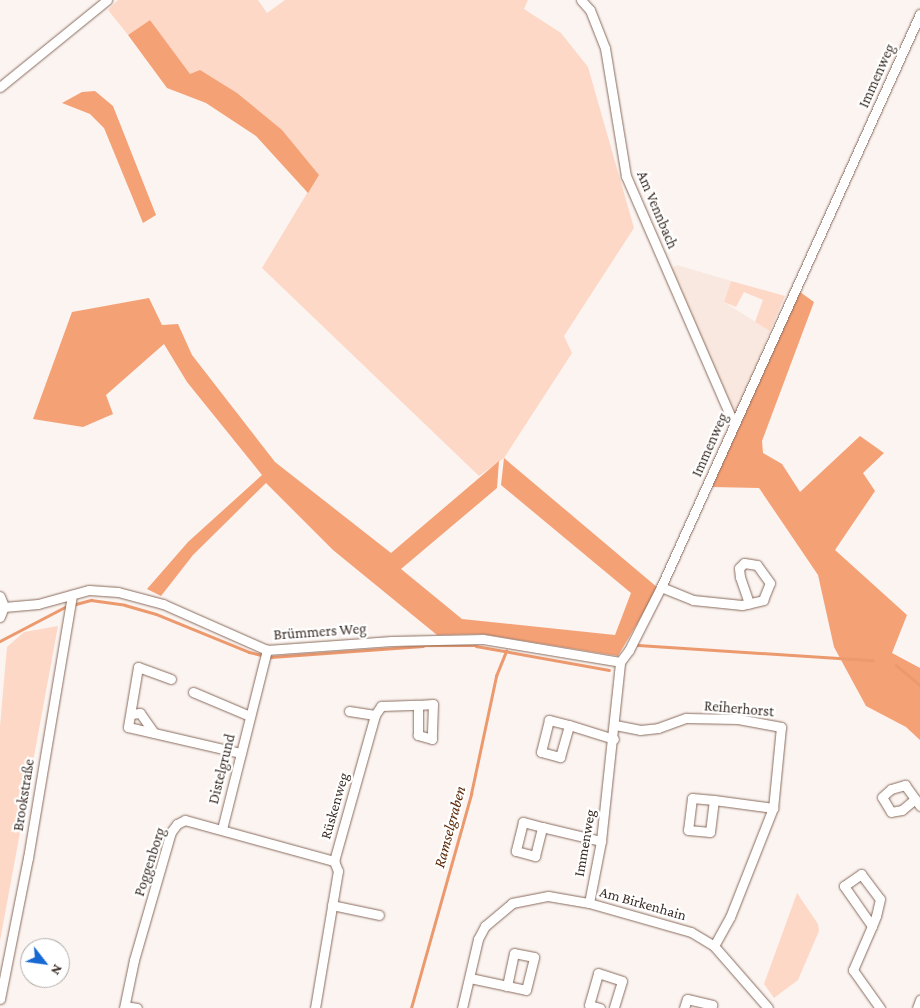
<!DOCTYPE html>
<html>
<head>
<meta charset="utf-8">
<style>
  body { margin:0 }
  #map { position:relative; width:920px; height:1008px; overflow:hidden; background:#fbf4f1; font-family:"Crimson Pro",serif }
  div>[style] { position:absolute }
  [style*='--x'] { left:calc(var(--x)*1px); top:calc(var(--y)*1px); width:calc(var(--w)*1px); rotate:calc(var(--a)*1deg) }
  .built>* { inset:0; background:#f9e8df }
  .green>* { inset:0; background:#fed8c6 }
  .forest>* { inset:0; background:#f5a176 }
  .stream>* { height:2.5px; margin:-1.25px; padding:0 1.25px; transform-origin:1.25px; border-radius:1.25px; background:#ec996e }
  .roads { filter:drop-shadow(0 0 1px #896b5c) drop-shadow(0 0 1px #896b5c) }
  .minor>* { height:9px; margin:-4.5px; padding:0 4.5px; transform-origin:4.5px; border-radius:4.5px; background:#fff }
  .tertiary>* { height:10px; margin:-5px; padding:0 5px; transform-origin:5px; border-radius:5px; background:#fff }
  span { translate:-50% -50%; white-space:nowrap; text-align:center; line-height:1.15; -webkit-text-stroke:4.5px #fff; paint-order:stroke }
  .street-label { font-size:15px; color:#3a2d26 }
  .water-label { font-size:16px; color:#5c2807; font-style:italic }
  .north { position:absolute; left:20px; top:938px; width:50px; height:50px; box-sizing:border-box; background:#fff; border:1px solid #b0aba8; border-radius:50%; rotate:120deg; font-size:14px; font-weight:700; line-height:20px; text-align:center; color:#3a2d26 }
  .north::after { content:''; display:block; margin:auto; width:18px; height:22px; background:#1668d2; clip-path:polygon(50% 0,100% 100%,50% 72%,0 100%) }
</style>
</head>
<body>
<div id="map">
  <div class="built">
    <div style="clip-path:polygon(677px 265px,731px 281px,724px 302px,770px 331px,735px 417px,671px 268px)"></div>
  </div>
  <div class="green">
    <div style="clip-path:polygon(118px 0,258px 0,267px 13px,285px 0,528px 0,524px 9px,561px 33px,588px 67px,634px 228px,564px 336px,572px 353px,504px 458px,479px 476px,262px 268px,318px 175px,190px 75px,150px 20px,128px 35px,108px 10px)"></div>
    <div style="clip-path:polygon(731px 281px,785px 296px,770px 331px,755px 322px,763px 300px,744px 292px,736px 307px,724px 302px)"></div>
    <div style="clip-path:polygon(58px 626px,0 941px,0 726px,7px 647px,24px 632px)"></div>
    <div style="clip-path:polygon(797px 893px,818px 924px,819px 931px,798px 980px,774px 998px,764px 984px)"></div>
  </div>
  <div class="forest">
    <div style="clip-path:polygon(150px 20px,190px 74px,200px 70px,237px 93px,282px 130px,319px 175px,308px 193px,256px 136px,206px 103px,167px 88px,128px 35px)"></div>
    <div style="clip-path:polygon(95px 91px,113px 106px,156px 215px,143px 223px,104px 128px,90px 114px,62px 103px,82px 92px)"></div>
    <div style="clip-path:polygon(800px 292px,814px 302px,762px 441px,763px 453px,782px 464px,800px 492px,860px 436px,884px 453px,863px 473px,875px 491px,835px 550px,907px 615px,892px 653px,920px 668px,920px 740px,906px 727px,866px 706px,834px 647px,818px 575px,759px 488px,712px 487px)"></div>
    <div style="clip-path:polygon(149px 298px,162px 325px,178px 324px,192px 355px,275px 462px,391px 553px,499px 461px,497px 488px,401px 569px,462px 619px,615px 635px,631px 593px,501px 485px,504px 458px,658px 588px,618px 656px,482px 634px,437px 635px,333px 550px,266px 483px,193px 555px,161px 596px,147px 589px,188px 542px,262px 475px,187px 382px,164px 344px,106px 395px,113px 414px,83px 427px,33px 419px,72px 312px)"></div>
  </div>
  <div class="stream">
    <div style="--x:72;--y:605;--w:20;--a:-15"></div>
    <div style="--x:91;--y:600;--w:34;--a:8"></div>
    <div style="--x:125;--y:605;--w:32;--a:16"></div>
    <div style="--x:156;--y:614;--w:100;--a:22.2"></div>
    <div style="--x:249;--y:652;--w:23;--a:13"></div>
    <div style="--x:271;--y:657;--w:152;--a:-4.1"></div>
    <div style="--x:423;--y:646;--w:53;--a:0"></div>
    <div style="--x:476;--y:646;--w:135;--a:10.2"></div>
    <div style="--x:0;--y:641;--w:76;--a:-27.6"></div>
    <div style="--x:638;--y:645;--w:235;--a:3.7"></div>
    <div style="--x:896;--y:665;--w:31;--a:40"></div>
    <div style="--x:411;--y:1008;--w:222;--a:-74.3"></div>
    <div style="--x:471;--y:794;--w:121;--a:-78"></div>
    <div style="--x:496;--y:676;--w:27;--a:-68"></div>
  </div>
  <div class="roads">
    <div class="minor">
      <div style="--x:581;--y:0;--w:13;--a:48"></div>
      <div style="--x:590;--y:10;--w:41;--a:68.5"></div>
      <div style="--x:605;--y:48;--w:130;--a:80.7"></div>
      <div style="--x:626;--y:176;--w:270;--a:66.5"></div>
      <div style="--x:0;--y:87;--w:138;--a:-39.1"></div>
      <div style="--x:661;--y:587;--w:35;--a:22"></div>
      <div style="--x:693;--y:600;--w:49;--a:5.8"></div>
      <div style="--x:742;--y:605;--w:22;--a:-13"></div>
      <div style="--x:763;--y:600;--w:18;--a:-68"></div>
      <div style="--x:770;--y:583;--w:22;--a:-126"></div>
      <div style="--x:757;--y:565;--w:13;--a:-171"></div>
      <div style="--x:744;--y:563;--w:7;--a:135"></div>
      <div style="--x:739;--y:568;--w:9;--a:84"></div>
      <div style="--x:740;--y:577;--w:28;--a:71"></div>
      <div style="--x:4;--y:607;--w:34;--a:-5"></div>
      <div style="--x:38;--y:604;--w:53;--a:-15.4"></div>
      <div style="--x:89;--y:590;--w:29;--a:4"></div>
      <div style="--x:118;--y:592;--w:47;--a:14.9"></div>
      <div style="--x:163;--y:604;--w:114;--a:23.9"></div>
      <div style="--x:267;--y:650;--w:125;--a:-4.1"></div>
      <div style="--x:392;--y:641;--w:91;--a:-1.3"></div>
      <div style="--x:483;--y:639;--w:139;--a:9.5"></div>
      <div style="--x:171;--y:679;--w:35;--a:-160"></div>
      <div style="--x:138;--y:667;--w:61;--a:99.5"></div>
      <div style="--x:128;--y:727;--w:116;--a:13"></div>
      <div style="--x:193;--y:692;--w:62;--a:22.8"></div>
      <div style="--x:349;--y:711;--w:26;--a:9"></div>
      <div style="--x:131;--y:714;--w:9;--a:-6"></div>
      <div style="--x:140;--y:713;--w:24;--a:55"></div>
      <div style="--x:569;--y:725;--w:21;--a:-166"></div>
      <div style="--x:549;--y:720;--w:33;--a:104"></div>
      <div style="--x:541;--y:752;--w:20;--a:15"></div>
      <div style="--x:560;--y:757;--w:33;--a:-74"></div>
      <div style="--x:569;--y:725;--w:47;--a:17.3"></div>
      <div style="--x:615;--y:725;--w:25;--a:11"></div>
      <div style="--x:640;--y:730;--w:18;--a:-6"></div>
      <div style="--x:658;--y:728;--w:30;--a:-20"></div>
      <div style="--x:686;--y:718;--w:52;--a:1.1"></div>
      <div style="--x:738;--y:719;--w:44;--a:10.5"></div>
      <div style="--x:781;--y:727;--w:81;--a:95.6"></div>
      <div style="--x:773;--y:808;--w:117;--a:111.5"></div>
      <div style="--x:730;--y:917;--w:33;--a:119"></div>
      <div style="--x:915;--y:799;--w:17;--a:140"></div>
      <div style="--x:902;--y:810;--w:11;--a:170"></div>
      <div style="--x:891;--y:812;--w:17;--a:-121"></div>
      <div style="--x:882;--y:797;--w:12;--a:-42"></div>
      <div style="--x:891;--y:789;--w:15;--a:-16"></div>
      <div style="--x:905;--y:785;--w:26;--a:54"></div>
      <div style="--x:714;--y:800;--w:22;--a:-175"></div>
      <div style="--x:692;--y:798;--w:32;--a:97"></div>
      <div style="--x:688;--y:830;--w:22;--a:5"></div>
      <div style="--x:710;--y:832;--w:32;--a:-83"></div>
      <div style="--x:714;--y:800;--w:60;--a:7.7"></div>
      <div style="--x:542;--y:827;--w:20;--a:-165"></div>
      <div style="--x:523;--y:822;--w:30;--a:104"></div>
      <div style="--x:516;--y:851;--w:20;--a:15"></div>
      <div style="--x:535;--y:856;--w:30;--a:-76"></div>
      <div style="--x:542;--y:827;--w:61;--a:13.3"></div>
      <div style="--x:222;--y:829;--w:185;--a:-75.9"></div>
      <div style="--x:589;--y:903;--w:63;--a:-79"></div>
      <div style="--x:601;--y:841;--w:180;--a:-83.9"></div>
      <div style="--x:620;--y:662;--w:15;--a:-53"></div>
      <div style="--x:629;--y:650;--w:71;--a:-63.1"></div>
      <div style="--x:661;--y:587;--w:629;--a:-65.68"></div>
      <div style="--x:332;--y:905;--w:48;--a:12"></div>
      <div style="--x:872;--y:926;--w:49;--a:-125"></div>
      <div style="--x:844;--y:886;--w:21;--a:-35"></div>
      <div style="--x:861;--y:874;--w:31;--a:53"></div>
      <div style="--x:880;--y:899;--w:17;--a:103"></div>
      <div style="--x:876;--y:916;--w:11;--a:112"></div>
      <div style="--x:872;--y:926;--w:48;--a:113.4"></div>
      <div style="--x:853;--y:970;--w:47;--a:54.6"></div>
      <div style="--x:470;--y:978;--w:57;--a:12.1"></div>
      <div style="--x:526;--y:990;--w:34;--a:-76"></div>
      <div style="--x:534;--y:957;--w:20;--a:-169"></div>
      <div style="--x:514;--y:953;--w:34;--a:102"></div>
      <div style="--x:0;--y:999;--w:144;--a:-78.8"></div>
      <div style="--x:28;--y:858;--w:267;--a:-80.5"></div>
      <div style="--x:125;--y:1006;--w:12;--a:9"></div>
      <div style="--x:124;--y:1008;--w:49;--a:-78.2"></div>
      <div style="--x:134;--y:960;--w:133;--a:-73.9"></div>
      <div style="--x:171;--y:832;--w:10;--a:-53"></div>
      <div style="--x:177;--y:824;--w:9;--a:-27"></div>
      <div style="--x:185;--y:820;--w:155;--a:15.4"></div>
      <div style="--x:315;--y:1008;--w:139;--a:-80.5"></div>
      <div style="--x:338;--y:871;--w:11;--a:-112"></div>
      <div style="--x:334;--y:861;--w:152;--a:-74.3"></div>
      <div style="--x:375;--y:715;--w:11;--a:-56"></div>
      <div style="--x:381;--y:706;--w:37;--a:-2"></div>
      <div style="--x:418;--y:705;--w:15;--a:-4"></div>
      <div style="--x:433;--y:704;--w:35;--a:92"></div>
      <div style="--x:432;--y:739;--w:15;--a:-164"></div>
      <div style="--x:418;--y:735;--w:30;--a:-90"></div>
      <div style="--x:462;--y:1008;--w:71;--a:-76.9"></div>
      <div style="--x:478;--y:939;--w:15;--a:-62"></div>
      <div style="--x:485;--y:926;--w:35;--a:-40"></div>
      <div style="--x:512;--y:903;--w:37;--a:-11"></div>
      <div style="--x:548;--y:896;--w:42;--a:9.7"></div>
      <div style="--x:589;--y:903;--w:106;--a:15.9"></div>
      <div style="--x:691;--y:932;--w:27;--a:31"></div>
      <div style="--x:714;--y:946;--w:82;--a:48.9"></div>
      <div style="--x:600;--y:1008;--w:11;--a:-165"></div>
      <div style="--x:589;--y:1005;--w:33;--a:-74"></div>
      <div style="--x:598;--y:973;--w:25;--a:18"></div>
      <div style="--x:622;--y:981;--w:28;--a:107"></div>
      <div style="--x:684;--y:1008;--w:9;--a:-72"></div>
      <div style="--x:687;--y:999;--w:26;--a:13"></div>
      <div style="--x:712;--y:1005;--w:3;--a:108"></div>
      <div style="--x:917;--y:1008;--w:9;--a:-69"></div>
    </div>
    <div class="tertiary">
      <div style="--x:0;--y:597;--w:11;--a:68"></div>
      <div style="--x:4;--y:607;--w:11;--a:112"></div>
    </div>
  </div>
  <div class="street-label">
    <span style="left:877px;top:76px;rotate:-66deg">Immenweg</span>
    <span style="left:657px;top:210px;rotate:67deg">Am Vennbach</span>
    <span style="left:710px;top:445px;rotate:-66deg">Immenweg</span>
    <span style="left:320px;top:632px;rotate:-4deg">Brümmers Weg</span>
    <span style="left:739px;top:709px;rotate:5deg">Reiherhorst</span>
    <span style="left:222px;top:769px;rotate:-76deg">Distelgrund</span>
    <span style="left:24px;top:795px;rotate:-81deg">Brookstraße</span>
    <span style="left:335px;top:806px;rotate:-74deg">Rüskenweg</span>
    <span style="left:585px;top:843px;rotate:-80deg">Immenweg</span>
    <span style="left:150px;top:862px;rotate:-72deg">Poggenborg</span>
    <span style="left:643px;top:904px;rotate:16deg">Am Birkenhain</span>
  </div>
  <div class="water-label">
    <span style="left:450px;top:827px;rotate:-75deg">Ramselgraben</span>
  </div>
  <div class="north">N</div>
</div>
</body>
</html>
